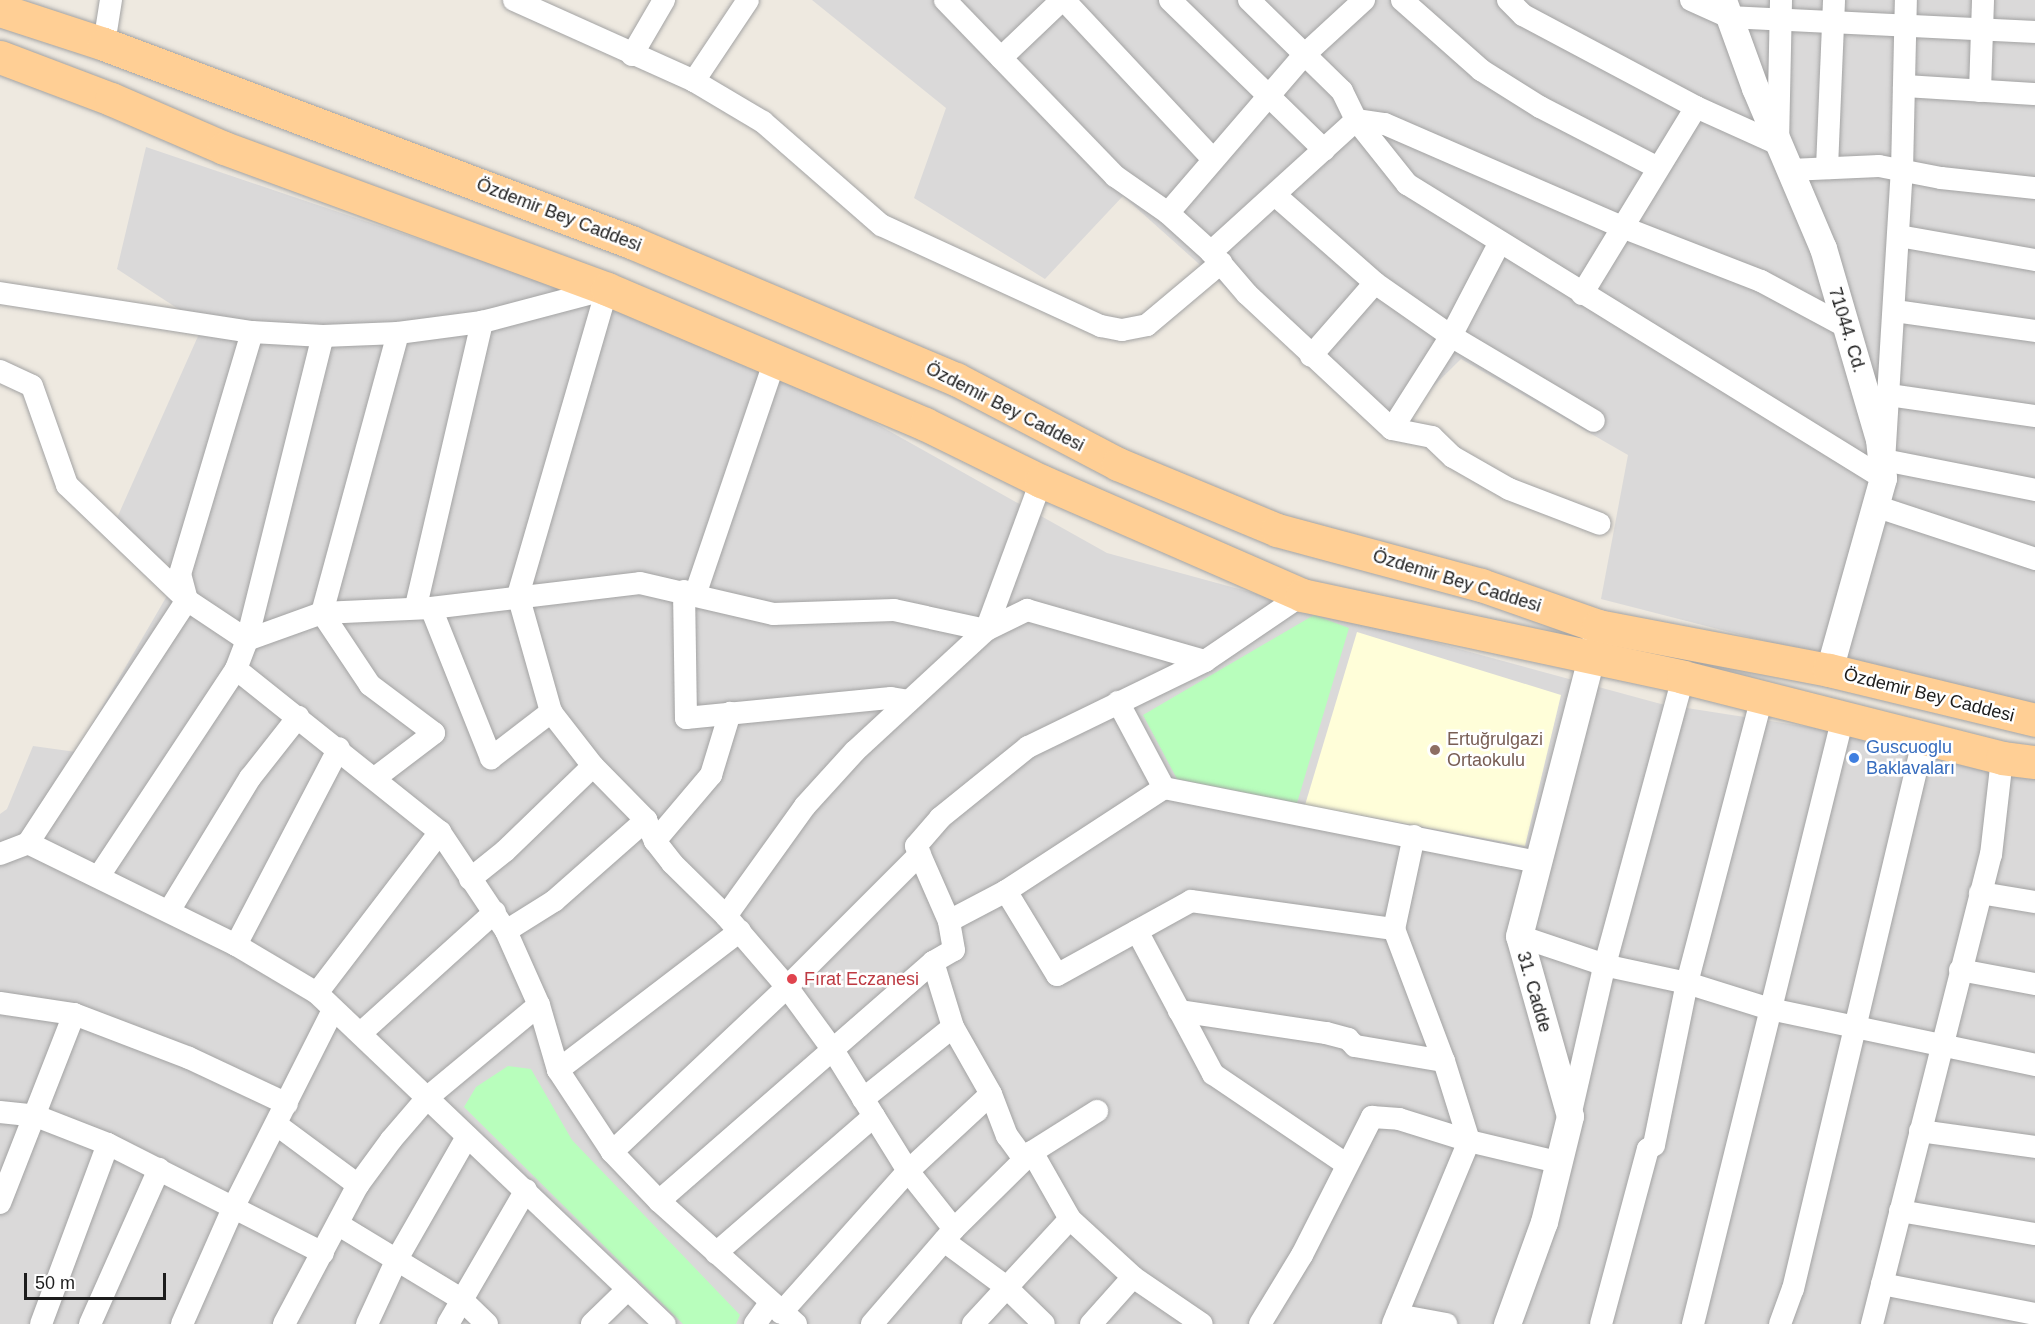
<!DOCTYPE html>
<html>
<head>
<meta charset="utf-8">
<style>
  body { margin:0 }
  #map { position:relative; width:2035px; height:1324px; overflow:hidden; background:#eee9e0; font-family:Arial,sans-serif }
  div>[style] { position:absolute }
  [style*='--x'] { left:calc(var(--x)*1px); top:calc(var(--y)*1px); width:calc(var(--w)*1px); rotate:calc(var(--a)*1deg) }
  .residential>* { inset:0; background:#dad9d9 }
  .education>* { inset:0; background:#fffed9 }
  .park>* { inset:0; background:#b8febc }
  .roads { filter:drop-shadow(0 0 2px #a3a3a3) drop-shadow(0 0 2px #a3a3a3) }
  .minor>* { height:22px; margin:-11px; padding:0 11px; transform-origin:11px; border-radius:11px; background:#fff }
  .tertiary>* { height:27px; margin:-13.5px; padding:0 13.5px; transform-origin:13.5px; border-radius:13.5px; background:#fff }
  .primary>* { height:33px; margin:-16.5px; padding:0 16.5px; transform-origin:16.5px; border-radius:16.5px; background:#ffcf95 }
  .dots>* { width:16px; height:16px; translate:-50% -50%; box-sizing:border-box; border:3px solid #fff; border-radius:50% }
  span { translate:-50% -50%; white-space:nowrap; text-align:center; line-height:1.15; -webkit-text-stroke:5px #fff; paint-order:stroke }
  .street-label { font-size:18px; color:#1c1c1c }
  .education-label { font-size:18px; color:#785e54 }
  .left { translate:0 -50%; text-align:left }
  .shop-label { font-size:18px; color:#366cbe }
  .health-label { font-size:18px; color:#be3a42 }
  .scale { position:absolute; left:24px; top:1273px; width:142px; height:27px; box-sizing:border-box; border:3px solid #1c1c1c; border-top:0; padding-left:8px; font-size:18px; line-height:21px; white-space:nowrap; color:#1c1c1c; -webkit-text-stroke:4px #fff; paint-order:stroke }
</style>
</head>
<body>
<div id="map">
  <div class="residential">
    <div style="clip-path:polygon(812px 0,2035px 0,2035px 704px,1978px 696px,1601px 599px,1628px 455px,1461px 359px,1387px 432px,1123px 196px,1045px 279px,914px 198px,946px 108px)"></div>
    <div style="clip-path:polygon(146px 147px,741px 348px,1107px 553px,1661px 704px,2035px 762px,2035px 1324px,0 1324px,0 814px,7px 809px,33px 746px,76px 752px,182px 570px,108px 538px,203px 325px,117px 269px)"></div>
  </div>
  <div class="education">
    <div style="clip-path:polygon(1357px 632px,1561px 695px,1525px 846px,1305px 805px)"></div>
  </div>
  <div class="park">
    <div style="clip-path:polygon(1314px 615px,1349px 628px,1297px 803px,1177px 779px,1143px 715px)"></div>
    <div style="clip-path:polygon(508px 1066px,531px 1069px,572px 1140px,740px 1315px,736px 1324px,683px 1324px,464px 1107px,476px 1087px)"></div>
  </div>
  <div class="roads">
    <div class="minor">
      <div style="--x:514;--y:0;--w:197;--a:24.2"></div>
      <div style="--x:694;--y:81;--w:80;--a:30.7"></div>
      <div style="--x:763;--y:122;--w:157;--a:41.1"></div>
      <div style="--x:881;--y:225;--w:242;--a:24.7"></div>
      <div style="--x:1101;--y:326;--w:21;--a:11"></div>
      <div style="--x:1122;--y:330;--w:25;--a:-11"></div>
      <div style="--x:1147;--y:325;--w:97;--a:-40"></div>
      <div style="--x:945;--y:0;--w:245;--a:46"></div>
      <div style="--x:1115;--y:176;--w:65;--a:34.9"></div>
      <div style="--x:1168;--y:213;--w:58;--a:42.2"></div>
      <div style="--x:1211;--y:252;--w:55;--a:49.4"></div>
      <div style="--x:1247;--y:294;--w:198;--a:43"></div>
      <div style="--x:1392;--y:429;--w:41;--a:11.3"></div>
      <div style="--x:1432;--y:437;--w:29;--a:44"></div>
      <div style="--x:1453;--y:457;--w:64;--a:29.7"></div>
      <div style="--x:1509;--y:489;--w:97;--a:21"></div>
      <div style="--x:1064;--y:0;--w:216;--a:46.9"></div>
      <div style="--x:1170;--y:0;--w:215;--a:44.2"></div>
      <div style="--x:1249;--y:0;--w:130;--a:44.4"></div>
      <div style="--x:1342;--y:91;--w:32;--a:64"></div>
      <div style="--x:1356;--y:120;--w:82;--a:51.4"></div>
      <div style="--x:1407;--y:184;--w:559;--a:31.7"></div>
      <div style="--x:1883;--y:478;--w:308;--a:-86.5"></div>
      <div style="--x:1902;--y:171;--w:171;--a:-88.7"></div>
      <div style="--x:1402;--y:0;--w:106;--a:41.5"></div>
      <div style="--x:1481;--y:70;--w:70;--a:32.1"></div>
      <div style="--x:1540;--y:107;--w:133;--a:27.3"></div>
      <div style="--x:1508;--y:0;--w:21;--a:45"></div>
      <div style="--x:1523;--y:15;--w:196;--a:28"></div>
      <div style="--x:1696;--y:107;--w:90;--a:24.3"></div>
      <div style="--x:1778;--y:144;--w:144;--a:-88.8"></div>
      <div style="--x:1691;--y:0;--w:42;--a:24.1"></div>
      <div style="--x:1729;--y:17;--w:306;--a:2.8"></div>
      <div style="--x:104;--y:44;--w:45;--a:-81"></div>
      <div style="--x:632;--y:55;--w:64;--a:-59.8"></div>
      <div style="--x:1001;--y:58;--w:84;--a:-43.6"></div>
      <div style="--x:694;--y:81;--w:97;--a:-56.3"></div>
      <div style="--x:1904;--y:86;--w:131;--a:3.5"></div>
      <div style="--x:1980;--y:91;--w:91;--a:-88.1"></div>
      <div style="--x:1827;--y:168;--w:168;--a:-87.6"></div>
      <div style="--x:1790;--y:170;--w:89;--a:-2.6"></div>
      <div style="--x:1879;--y:166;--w:63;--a:11"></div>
      <div style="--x:1941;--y:178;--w:95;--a:6.1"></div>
      <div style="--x:1275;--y:195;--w:133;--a:41.3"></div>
      <div style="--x:1375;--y:283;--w:93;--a:34.9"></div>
      <div style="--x:1451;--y:336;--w:166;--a:30.7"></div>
      <div style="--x:1168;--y:213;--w:207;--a:-49.3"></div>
      <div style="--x:1303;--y:56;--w:83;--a:-42.6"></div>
      <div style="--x:1899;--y:236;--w:138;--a:10"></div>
      <div style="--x:1211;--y:252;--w:196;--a:-42.3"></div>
      <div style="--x:1356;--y:120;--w:29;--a:8"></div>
      <div style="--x:1385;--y:124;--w:258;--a:23.5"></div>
      <div style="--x:1622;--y:227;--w:149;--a:21.2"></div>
      <div style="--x:1761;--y:281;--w:93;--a:28.2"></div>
      <div style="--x:607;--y:289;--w:319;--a:106.2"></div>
      <div style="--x:518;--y:595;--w:122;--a:74.2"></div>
      <div style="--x:551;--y:712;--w:68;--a:52.1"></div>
      <div style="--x:593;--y:766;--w:76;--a:45.5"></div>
      <div style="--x:646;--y:820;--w:23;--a:67"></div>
      <div style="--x:655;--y:841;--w:28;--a:52"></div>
      <div style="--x:672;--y:863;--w:76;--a:44.5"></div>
      <div style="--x:726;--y:916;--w:94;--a:49.3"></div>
      <div style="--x:787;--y:987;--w:78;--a:53.9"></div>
      <div style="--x:833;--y:1050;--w:142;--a:58.2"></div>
      <div style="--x:908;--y:1171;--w:74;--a:51.6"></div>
      <div style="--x:0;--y:293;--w:255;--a:8.8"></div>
      <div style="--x:252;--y:332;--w:71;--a:3.2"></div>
      <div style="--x:323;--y:336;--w:75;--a:-2.3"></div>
      <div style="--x:398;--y:333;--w:85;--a:-7.5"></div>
      <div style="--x:482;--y:322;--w:129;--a:-14.8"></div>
      <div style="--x:1582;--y:294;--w:219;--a:-58.6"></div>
      <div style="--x:1895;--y:311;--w:141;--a:8.1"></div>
      <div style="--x:1311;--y:356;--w:97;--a:-48.8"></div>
      <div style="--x:0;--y:371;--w:35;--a:25"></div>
      <div style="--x:32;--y:386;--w:105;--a:70.5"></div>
      <div style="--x:67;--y:485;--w:166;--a:43.8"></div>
      <div style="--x:1889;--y:395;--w:148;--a:8.2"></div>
      <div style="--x:1392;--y:429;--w:110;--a:-57.6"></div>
      <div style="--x:1451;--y:336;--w:106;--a:-62.5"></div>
      <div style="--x:1884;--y:460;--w:154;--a:11.2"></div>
      <div style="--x:1875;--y:506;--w:169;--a:18.3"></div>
      <div style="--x:684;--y:591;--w:127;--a:89.1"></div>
      <div style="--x:686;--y:718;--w:206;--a:-5.6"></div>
      <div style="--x:891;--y:698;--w:17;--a:10"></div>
      <div style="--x:695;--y:595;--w:248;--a:-71.2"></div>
      <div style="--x:187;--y:600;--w:27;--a:-105"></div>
      <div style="--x:180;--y:574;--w:252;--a:-73.4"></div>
      <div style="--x:416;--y:606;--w:292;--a:-76.9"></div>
      <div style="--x:431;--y:608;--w:162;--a:68.2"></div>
      <div style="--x:491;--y:758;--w:76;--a:-37.5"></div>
      <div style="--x:247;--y:640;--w:72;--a:-146.3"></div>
      <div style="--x:187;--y:600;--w:290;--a:123.2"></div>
      <div style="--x:28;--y:843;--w:232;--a:26.1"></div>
      <div style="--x:236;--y:945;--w:94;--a:30.7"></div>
      <div style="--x:317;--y:993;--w:480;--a:43.6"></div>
      <div style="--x:247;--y:640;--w:80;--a:-19.8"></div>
      <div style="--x:322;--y:613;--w:109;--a:-2.6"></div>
      <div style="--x:431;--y:608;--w:210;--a:-6.8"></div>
      <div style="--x:640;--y:583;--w:137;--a:13.1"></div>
      <div style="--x:773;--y:614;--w:121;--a:-1.9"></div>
      <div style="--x:894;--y:610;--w:94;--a:12.3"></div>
      <div style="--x:986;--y:630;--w:46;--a:-26"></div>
      <div style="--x:1027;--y:610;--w:185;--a:16"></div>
      <div style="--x:1205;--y:661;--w:117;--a:-34.2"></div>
      <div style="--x:236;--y:669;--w:261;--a:38.6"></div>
      <div style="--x:440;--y:832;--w:119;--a:56.3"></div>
      <div style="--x:506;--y:931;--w:81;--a:66"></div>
      <div style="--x:539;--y:1005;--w:68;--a:73.7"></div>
      <div style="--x:558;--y:1070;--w:98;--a:56.6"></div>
      <div style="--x:612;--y:1152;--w:68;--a:46.2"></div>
      <div style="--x:659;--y:1201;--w:184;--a:41.9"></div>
      <div style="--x:1118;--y:702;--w:98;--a:61.9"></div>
      <div style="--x:375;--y:778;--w:74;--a:-37.3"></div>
      <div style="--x:434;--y:733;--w:80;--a:-143.1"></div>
      <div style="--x:370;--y:685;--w:87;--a:-123.7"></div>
      <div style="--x:322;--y:613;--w:290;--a:-74.8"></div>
      <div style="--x:1414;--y:836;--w:95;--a:102.1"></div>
      <div style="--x:1394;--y:929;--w:141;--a:69.3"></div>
      <div style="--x:1444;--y:1061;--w:84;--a:72.6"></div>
      <div style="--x:1469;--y:1141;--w:90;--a:13.4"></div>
      <div style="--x:655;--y:841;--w:87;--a:-49.7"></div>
      <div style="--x:711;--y:775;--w:65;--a:-73"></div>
      <div style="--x:0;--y:854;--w:30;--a:-21"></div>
      <div style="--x:99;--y:876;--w:248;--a:-56.5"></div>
      <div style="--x:236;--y:669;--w:31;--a:-69"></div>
      <div style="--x:247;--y:640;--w:313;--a:-76"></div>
      <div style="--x:470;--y:879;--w:45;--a:-38.7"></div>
      <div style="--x:505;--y:851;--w:122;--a:-44"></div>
      <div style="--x:1006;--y:891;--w:98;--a:58.7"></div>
      <div style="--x:1057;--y:975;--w:153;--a:-28.9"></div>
      <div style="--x:1191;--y:901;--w:205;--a:7.9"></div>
      <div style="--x:1980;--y:893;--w:56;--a:9.3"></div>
      <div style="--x:169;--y:911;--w:156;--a:-58.7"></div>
      <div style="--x:250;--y:778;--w:78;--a:-51.8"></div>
      <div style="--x:726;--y:916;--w:135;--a:-54.3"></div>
      <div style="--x:805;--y:806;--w:74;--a:-47.7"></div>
      <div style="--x:855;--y:751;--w:178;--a:-42.7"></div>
      <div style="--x:986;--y:630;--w:159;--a:-69.7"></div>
      <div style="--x:949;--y:921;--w:64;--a:-27.8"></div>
      <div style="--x:1006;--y:891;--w:189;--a:-33.1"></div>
      <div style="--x:1164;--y:788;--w:382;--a:11.2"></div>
      <div style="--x:506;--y:931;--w:57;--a:-32"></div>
      <div style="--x:554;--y:901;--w:123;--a:-41.4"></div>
      <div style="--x:1137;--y:931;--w:162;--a:62"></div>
      <div style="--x:1213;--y:1074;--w:161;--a:34.1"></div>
      <div style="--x:1519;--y:936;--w:94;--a:18.6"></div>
      <div style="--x:1608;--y:966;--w:81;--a:12.1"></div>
      <div style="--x:1687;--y:983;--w:87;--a:17.4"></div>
      <div style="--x:1770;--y:1009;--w:271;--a:11.9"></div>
      <div style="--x:236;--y:945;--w:222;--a:-62.4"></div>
      <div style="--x:1960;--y:970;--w:76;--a:10.6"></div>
      <div style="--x:317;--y:993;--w:203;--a:-52.6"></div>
      <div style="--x:0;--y:1003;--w:75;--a:8.5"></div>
      <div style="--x:74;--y:1014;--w:123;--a:20.9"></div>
      <div style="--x:189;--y:1058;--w:108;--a:25.1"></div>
      <div style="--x:1179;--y:1011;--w:149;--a:8.5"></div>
      <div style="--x:1326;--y:1033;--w:23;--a:15"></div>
      <div style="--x:1348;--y:1039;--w:10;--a:45"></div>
      <div style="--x:1355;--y:1046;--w:90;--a:9.6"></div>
      <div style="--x:362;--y:1032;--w:179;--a:-42.1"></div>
      <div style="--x:558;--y:1070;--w:229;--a:-37.4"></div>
      <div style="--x:863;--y:1099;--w:115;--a:-38.7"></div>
      <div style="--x:0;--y:1112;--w:36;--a:6"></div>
      <div style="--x:36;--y:1116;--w:77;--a:21.3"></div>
      <div style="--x:108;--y:1144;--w:241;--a:26.9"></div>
      <div style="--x:1570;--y:1116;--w:148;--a:-77.1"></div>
      <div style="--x:1603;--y:972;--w:306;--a:-74.8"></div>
      <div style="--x:277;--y:1125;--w:101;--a:36.5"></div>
      <div style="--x:1920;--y:1131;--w:116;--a:7.9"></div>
      <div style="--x:612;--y:1152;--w:241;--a:-43.3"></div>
      <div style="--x:787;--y:987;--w:188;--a:-45"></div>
      <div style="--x:1032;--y:1152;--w:77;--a:60.4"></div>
      <div style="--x:1070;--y:1219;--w:86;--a:42.6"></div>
      <div style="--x:1133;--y:1277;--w:63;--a:131.8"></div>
      <div style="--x:1024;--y:1159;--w:29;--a:-126"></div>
      <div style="--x:1007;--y:1136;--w:45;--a:-110.9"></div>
      <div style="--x:991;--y:1094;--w:77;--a:-119.6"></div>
      <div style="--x:953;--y:1027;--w:68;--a:-107.1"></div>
      <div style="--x:933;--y:962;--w:24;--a:-30"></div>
      <div style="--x:954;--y:950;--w:29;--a:-100"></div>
      <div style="--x:949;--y:921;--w:82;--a:-113.7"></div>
      <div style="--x:916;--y:846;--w:37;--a:-49"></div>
      <div style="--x:940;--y:818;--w:113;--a:-38.9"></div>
      <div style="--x:1028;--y:747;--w:197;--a:-25.9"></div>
      <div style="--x:659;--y:1201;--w:364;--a:-41.1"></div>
      <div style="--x:0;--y:1203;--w:203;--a:-68.6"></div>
      <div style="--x:1900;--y:1211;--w:137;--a:9.7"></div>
      <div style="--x:339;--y:1225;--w:143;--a:31.2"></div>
      <div style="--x:461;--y:1299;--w:36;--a:44"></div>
      <div style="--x:944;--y:1241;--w:76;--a:36.4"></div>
      <div style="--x:1005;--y:1286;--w:54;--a:44.3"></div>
      <div style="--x:716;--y:1253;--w:209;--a:-40.9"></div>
      <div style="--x:1133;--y:1277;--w:83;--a:34.3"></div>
      <div style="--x:1882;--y:1284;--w:156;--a:11.1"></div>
      <div style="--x:781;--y:1313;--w:191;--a:-48.2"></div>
      <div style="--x:908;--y:1171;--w:113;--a:-42.9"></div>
      <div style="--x:1397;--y:1315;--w:50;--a:10.4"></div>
      <div style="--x:41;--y:1324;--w:192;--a:-69.6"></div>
      <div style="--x:90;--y:1324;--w:170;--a:-66"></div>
      <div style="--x:182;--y:1324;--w:129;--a:-66.2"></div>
      <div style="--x:234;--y:1206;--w:220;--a:-63.2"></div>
      <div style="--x:284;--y:1324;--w:157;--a:-62"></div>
      <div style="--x:358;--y:1185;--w:56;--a:-53.7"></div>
      <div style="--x:391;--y:1140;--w:57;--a:-49.3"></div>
      <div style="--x:428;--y:1097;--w:144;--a:-39.7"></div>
      <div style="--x:367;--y:1324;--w:72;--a:-65.2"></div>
      <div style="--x:397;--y:1259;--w:141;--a:-60.2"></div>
      <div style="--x:448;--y:1324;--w:155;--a:-59.8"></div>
      <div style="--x:592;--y:1324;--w:50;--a:-44.2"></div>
      <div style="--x:755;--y:1324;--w:26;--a:-54"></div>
      <div style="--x:872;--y:1324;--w:125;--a:-49.2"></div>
      <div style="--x:954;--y:1229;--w:110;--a:-44.6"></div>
      <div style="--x:1032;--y:1152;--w:77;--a:-32.2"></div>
      <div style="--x:973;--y:1324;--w:143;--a:-47.3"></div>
      <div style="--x:1260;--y:1324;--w:81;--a:-58.7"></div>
      <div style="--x:1302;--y:1255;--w:155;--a:-63.1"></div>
      <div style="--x:1372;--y:1117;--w:27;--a:4"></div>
      <div style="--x:1399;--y:1119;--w:73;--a:17.4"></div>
      <div style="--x:1469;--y:1141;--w:198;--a:112.6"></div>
      <div style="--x:1601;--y:1324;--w:181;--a:-75"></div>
      <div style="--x:1648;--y:1149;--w:7;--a:-34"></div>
      <div style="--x:1654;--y:1145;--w:165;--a:-78.5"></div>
      <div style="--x:1687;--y:983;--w:296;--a:-75.3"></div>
      <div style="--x:1693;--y:1324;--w:625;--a:-76.12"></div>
      <div style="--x:1780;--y:1324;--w:37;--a:-70"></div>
      <div style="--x:1793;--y:1289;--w:567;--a:-76.65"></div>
      <div style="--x:1872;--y:1324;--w:484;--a:-75.8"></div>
      <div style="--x:1991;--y:855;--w:98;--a:-83.5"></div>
    </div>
    <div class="tertiary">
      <div style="--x:1723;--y:0;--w:94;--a:70"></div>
      <div style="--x:1755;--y:88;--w:174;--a:67"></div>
      <div style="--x:1823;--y:248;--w:199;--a:73.7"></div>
      <div style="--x:1879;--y:439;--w:39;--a:84"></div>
      <div style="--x:1883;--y:478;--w:199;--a:105.7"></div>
      <div style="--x:1507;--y:1324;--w:109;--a:-70.1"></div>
      <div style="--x:1544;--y:1222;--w:109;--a:-76.2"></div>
      <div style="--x:1570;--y:1116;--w:187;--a:-105.8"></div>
      <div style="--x:1519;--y:936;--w:308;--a:-75.5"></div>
    </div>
    <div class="primary">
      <div style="--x:0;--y:10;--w:109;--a:18.1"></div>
      <div style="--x:104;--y:44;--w:563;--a:20.59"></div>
      <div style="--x:631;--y:242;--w:353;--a:22.9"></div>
      <div style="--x:956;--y:379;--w:183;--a:27.7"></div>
      <div style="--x:1118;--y:464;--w:172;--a:22.5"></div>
      <div style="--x:1277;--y:530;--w:211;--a:15.1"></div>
      <div style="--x:1481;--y:585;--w:124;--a:19.3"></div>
      <div style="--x:1598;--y:626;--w:235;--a:10.8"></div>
      <div style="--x:1829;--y:670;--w:212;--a:13.6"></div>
      <div style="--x:0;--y:57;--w:119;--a:20.7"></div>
      <div style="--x:111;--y:99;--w:123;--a:23.4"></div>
      <div style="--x:224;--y:148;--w:408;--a:20.2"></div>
      <div style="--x:607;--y:289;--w:345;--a:23"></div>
      <div style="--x:925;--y:424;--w:129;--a:26.2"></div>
      <div style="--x:1041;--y:481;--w:285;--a:23.6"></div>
      <div style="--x:1302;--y:595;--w:390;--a:12.1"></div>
      <div style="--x:1683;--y:677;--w:329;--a:14.2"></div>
      <div style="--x:2002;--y:758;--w:33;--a:7"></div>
    </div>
  </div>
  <div class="dots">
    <div style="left:1435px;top:750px;background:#8d6e63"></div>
    <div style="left:1854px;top:758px;background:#3f7fe0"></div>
    <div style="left:792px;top:979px;background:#e0444e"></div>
  </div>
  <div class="street-label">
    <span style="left:559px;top:215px;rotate:21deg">Özdemir Bey Caddesi</span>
    <span style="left:1847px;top:330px;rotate:73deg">71044. Cd.</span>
    <span style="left:1005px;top:407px;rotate:27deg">Özdemir Bey Caddesi</span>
    <span style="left:1457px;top:581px;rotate:17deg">Özdemir Bey Caddesi</span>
    <span style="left:1929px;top:695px;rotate:14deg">Özdemir Bey Caddesi</span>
    <span style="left:1534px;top:992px;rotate:74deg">31. Cadde</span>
  </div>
  <div class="education-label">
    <span class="left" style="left:1447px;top:750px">Ertuğrulgazi<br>Ortaokulu</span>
  </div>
  <div class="shop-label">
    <span class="left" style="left:1866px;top:758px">Guscuoglu<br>Baklavaları</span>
  </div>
  <div class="health-label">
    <span class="left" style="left:804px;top:979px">Fırat Eczanesi</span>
  </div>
  <div class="scale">50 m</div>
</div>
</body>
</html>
